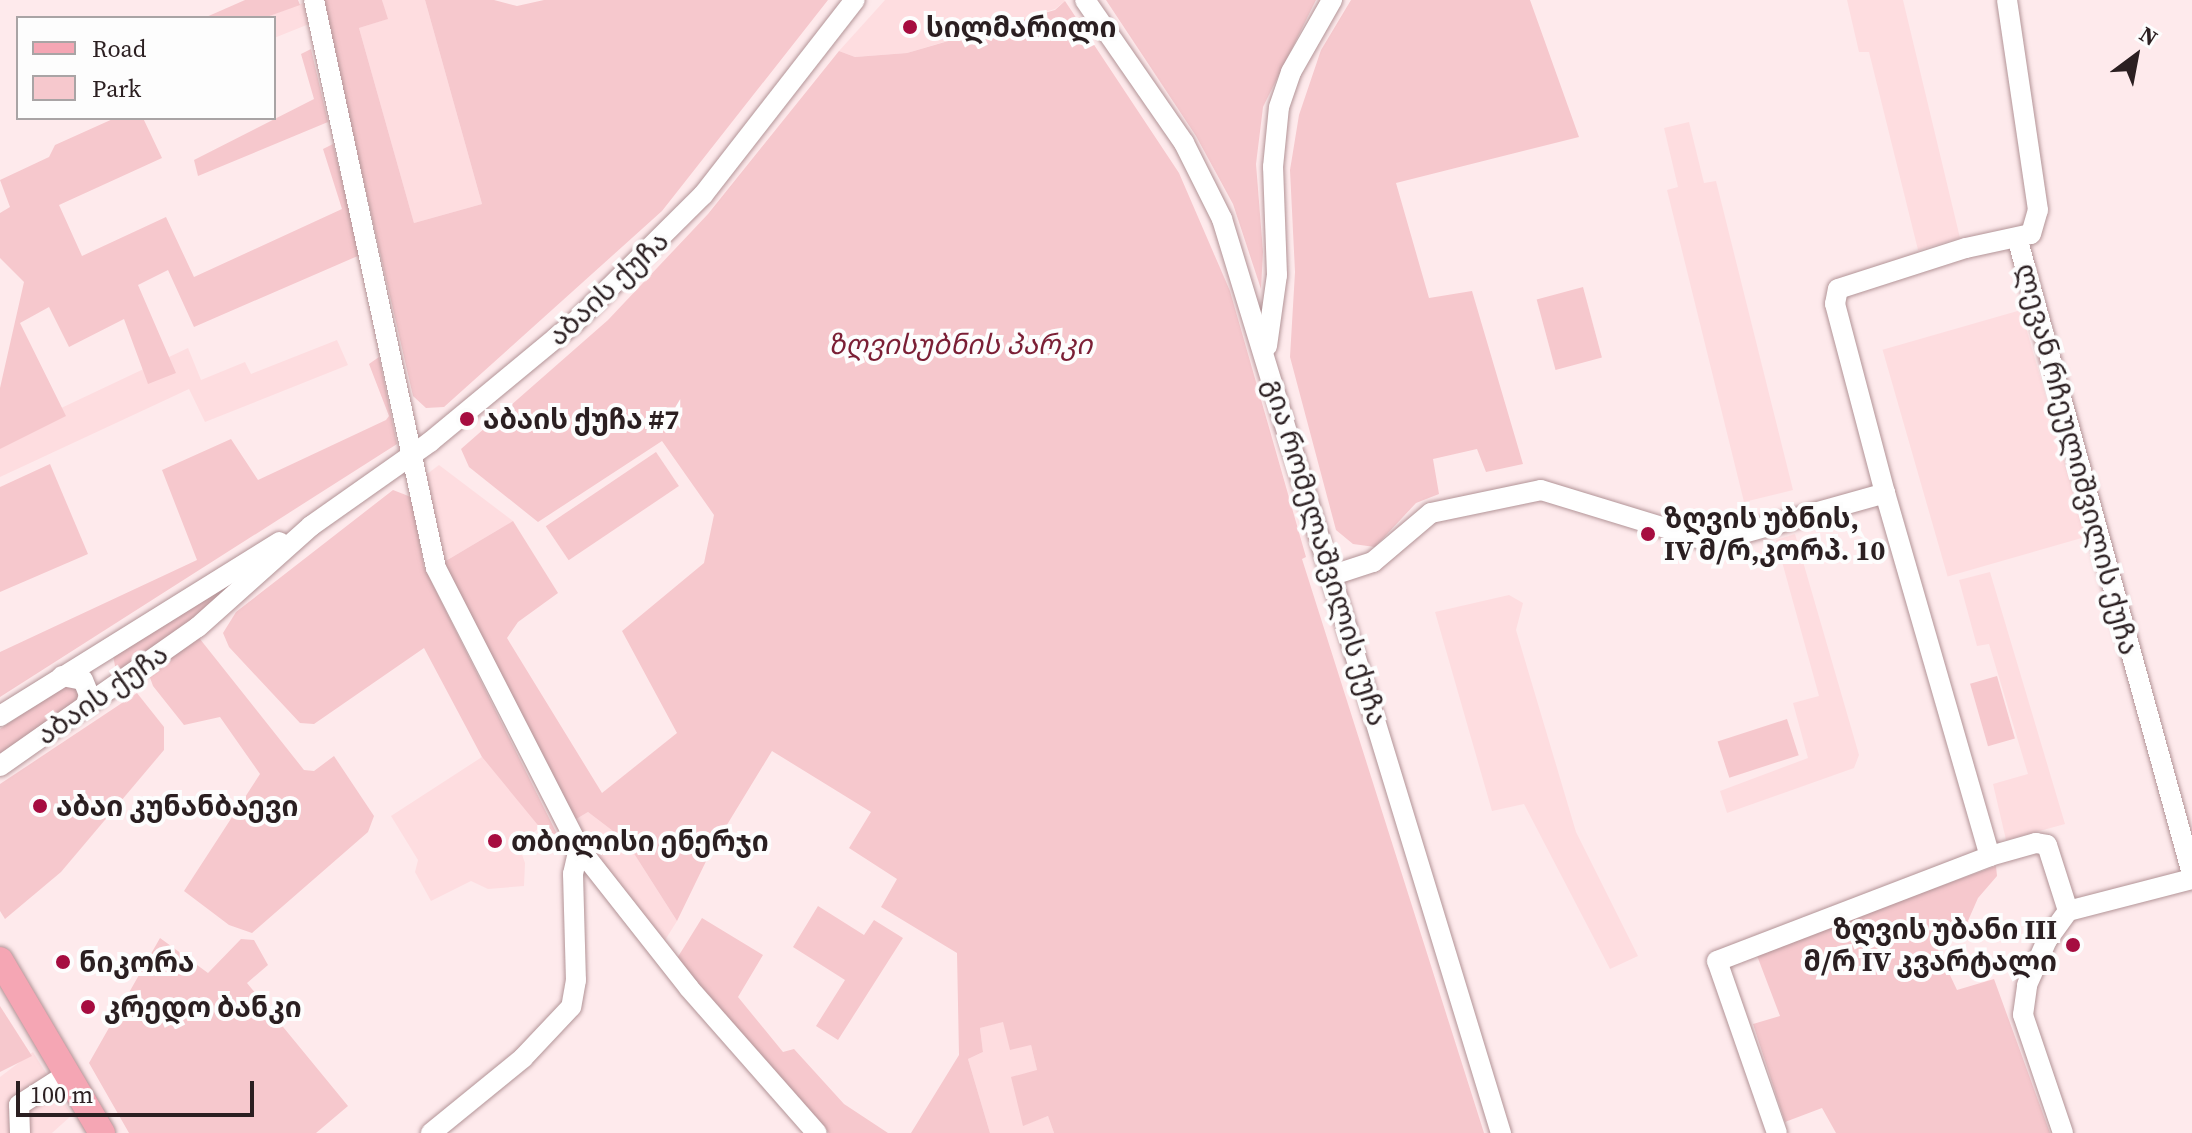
<!DOCTYPE html>
<html>
<head>
<meta charset="utf-8">
<style>
  body { margin:0 }
  #map { position:relative; width:2192px; height:1133px; overflow:hidden; background:#feeaec; font-family:"Source Serif 4","Noto Sans Georgian",serif }
  div>[style] { position:absolute }
  [style*='--x'] { left:calc(var(--x)*1px); top:calc(var(--y)*1px); width:calc(var(--w)*1px); rotate:calc(var(--a)*1deg) }
  .built>* { inset:0; background:#fedde0; transform-origin:0 0 }
  .green>* { inset:0; background:#f6c8cd; transform-origin:0 0 }
  .roads { filter:drop-shadow(0 0 2px #b29497) drop-shadow(0 0 2px #b29497) }
  .minor>* { height:20px; margin:-10px; padding:0 10px; transform-origin:10px; border-radius:10px; background:#fff }
  .major>* { height:26px; margin:-13px; padding:0 13px; transform-origin:13px; border-radius:13px; background:#f5a6b4 }
  .dots>* { width:22px; height:22px; translate:-50% -50%; box-sizing:border-box; border:4px solid #fdfdfd; border-radius:50% }
  span { translate:-50% -50%; white-space:nowrap; text-align:center; line-height:1.15; -webkit-text-stroke:8px #fdfdfd; paint-order:stroke }
  .poi-label { font-size:28px; color:#2b1f21; font-weight:700 }
  .left { translate:0 -50%; text-align:left }
  .right { translate:-100% -50%; text-align:right }
  .street-label { font-size:28px; color:#2b1f21 }
  .park-label { font-size:28px; color:#7b1f35; font-style:italic }
  .legend { position:absolute; left:16px; top:16px; width:260px; height:104px; box-sizing:border-box; background:#fdfdfd; border:2px solid #a9a4a5; margin:0; padding:10px 14px; list-style:none; font-size:24px; color:#2b1f21 }
  .legend li { display:flex; align-items:center; gap:16px; height:40px }
  .legend b { width:40px; border:2px solid #a9a4a5 }
  .north { position:absolute; left:2096px; top:16px; width:80px; height:80px; -webkit-text-stroke:6px #fdfdfd; paint-order:stroke; rotate:32deg; font-size:22px; font-weight:700; line-height:32px; text-align:center; color:#2b1f21 }
  .north::after { content:''; display:block; margin:auto; width:28px; height:36px; background:#2b1f21; clip-path:polygon(50% 0,100% 100%,50% 72%,0 100%) }
  .scale { position:absolute; left:16px; top:1081px; width:238px; height:36px; box-sizing:border-box; border:4px solid #2b1f21; border-top:0; padding-left:10px; font-size:24px; line-height:28px; white-space:nowrap; color:#2b1f21; -webkit-text-stroke:6px #fdfdfd; paint-order:stroke }
</style>
</head>
<body>
<div id="map">
  <div class="built">
    <div style="clip-path:polygon(382px 0,425px 0,482px 204px,414px 223px,359px 28px,387px 19px)"></div>
    <div style="clip-path:polygon(885px 0,1064px 0,1065px 1px,1055px 9px,907px 53px,855px 57px,839px 51px)"></div>
    <div style="clip-path:polygon(1847px 0,1903px 0,1960px 238px,1918px 250px,1869px 52px,1859px 52px)"></div>
    <div style="clip-path:polygon(303px 3px,309px 24px,274px 38px,274px 18px,264px 18px)"></div>
    <div style="clip-path:polygon(1689px 122px,1704px 183px,1716px 181px,1793px 490px,1744px 502px,1667px 190px,1678px 187px,1664px 128px)"></div>
    <div style="left:2021px;top:310px;width:236px;height:144px;rotate:74deg"></div>
    <div style="clip-path:polygon(337px 340px,348px 365px,205px 422px,189px 389px,0 477px,0 437px,188px 348px,201px 380px,245px 362px,251px 374px)"></div>
    <div style="clip-path:polygon(439px 465px,513px 521px,444px 562px,423px 477px)"></div>
    <div style="clip-path:polygon(1795px 534px,1859px 755px,1854px 768px,1727px 813px,1720px 791px,1808px 758px,1793px 703px,1819px 696px,1776px 540px)"></div>
    <div style="clip-path:polygon(1990px 572px,2065px 824px,2006px 840px,1993px 784px,2028px 774px,1989px 644px,1977px 646px,1959px 580px)"></div>
    <div style="clip-path:polygon(1509px 595px,1523px 603px,1516px 630px,1576px 832px,1638px 956px,1610px 969px,1524px 804px,1492px 811px,1435px 612px)"></div>
    <div style="clip-path:polygon(482px 757px,541px 827px,518px 843px,525px 863px,524px 886px,488px 889px,471px 881px,431px 901px,415px 872px,418px 860px,391px 816px)"></div>
    <div style="clip-path:polygon(588px 812px,626px 841px,677px 921px,662px 945px,573px 821px)"></div>
    <div style="clip-path:polygon(1004px 1021px,1031px 1045px,1037px 1070px,1024px 1125px,1048px 1116px,1054px 1133px,990px 1133px,968px 1059px,983px 1052px,980px 1028px)"></div>
    <div style="clip-path:polygon(33px 1052px,72px 1115px,52px 1133px,0 1133px,0 1077px)"></div>
  </div>
  <div class="green">
    <div style="clip-path:polygon(245px 0,298px 0,300px 5px,264px 18px,204px 18px)"></div>
    <div style="clip-path:polygon(322px 0,382px 0,388px 19px,359px 28px,414px 223px,482px 204px,425px 0,494px 0,517px 6px,544px 0,828px 0,662px 211px,444px 407px,426px 408px,413px 396px)"></div>
    <div style="clip-path:polygon(1106px 0,1316px 0,1263px 107px,1256px 164px,1263px 252px,1261px 289px,1233px 204px,1196px 136px)"></div>
    <div style="clip-path:polygon(1351px 0,1530px 0,1579px 137px,1396px 183px,1429px 298px,1472px 291px,1523px 464px,1486px 472px,1477px 449px,1433px 459px,1439px 494px,1416px 503px,1375px 547px,1353px 544px,1336px 530px,1290px 357px,1295px 272px,1290px 170px,1299px 115px,1321px 50px)"></div>
    <div style="clip-path:polygon(1065px 1px,1179px 173px,1230px 291px,1306px 557px,1302px 559px,1484px 1133px,1054px 1133px,1048px 1116px,1023px 1126px,1011px 1077px,1037px 1070px,1031px 1045px,1010px 1050px,1003px 1022px,980px 1028px,983px 1052px,968px 1059px,990px 1133px,911px 1133px,959px 1055px,957px 953px,881px 907px,897px 879px,849px 848px,871px 812px,772px 751px,711px 851px,677px 921px,626px 841px,588px 812px,573px 821px,453px 585px,444px 562px,513px 521px,558px 593px,518px 622px,507px 638px,602px 793px,677px 733px,622px 631px,704px 563px,714px 515px,662px 441px,538px 522px,469px 467px,461px 449px,608px 320px,708px 214px,839px 51px,855px 57px,907px 53px,1055px 10px)"></div>
    <div style="clip-path:polygon(311px 49px,328px 122px,198px 176px,194px 160px,314px 99px,301px 54px)"></div>
    <div style="clip-path:polygon(115px 118px,143px 118px,162px 158px,59px 205px,82px 256px,166px 217px,194px 277px,342px 209px,323px 149px,333px 144px,360px 255px,194px 327px,168px 270px,138px 285px,176px 373px,148px 384px,124px 319px,69px 347px,49px 307px,20px 323px,66px 416px,0 449px,0 388px,24px 282px,0 258px,0 213px,10px 207px,0 180px,49px 157px,55px 145px)"></div>
    <div style="left:1583px;top:287px;width:73px;height:48px;rotate:75deg"></div>
    <div style="clip-path:polygon(379px 357px,397px 444px,0 697px,0 652px,197px 560px,162px 470px,231px 439px,258px 480px,386px 420px,389px 416px,369px 364px)"></div>
    <div style="left:656px;top:452px;width:41px;height:133px;rotate:56deg"></div>
    <div style="clip-path:polygon(50px 464px,88px 554px,0 592px,0 487px)"></div>
    <div style="clip-path:polygon(393px 490px,411px 497px,424px 567px,560px 840px,551px 841px,482px 757px,424px 648px,314px 724px,300px 723px,229px 647px,223px 633px,236px 612px)"></div>
    <div style="clip-path:polygon(245px 571px,249px 575px,127px 671px,115px 666px,113px 655px)"></div>
    <div style="clip-path:polygon(196px 634px,304px 770px,314px 771px,334px 756px,374px 816px,368px 832px,252px 933px,229px 925px,184px 891px,260px 774px,220px 717px,184px 725px,153px 686px,148px 672px)"></div>
    <div style="left:1997px;top:676px;width:65px;height:28px;rotate:74deg"></div>
    <div style="clip-path:polygon(71px 682px,83px 698px,0 756px,0 729px)"></div>
    <div style="clip-path:polygon(137px 693px,164px 727px,164px 750px,61px 872px,5px 919px,0 911px,0 784px)"></div>
    <div style="left:1787px;top:719px;width:38px;height:73px;rotate:72deg"></div>
    <div style="clip-path:polygon(1996px 866px,1997px 876px,1978px 898px,1967px 923px,1933px 939px,1957px 990px,1994px 979px,2050px 1133px,1836px 1133px,1822px 1108px,1785px 1122px,1753px 1024px,1780px 1016px,1756px 953px)"></div>
    <div style="clip-path:polygon(818px 906px,864px 935px,874px 920px,903px 938px,838px 1040px,816px 1026px,845px 980px,793px 947px)"></div>
    <div style="clip-path:polygon(702px 918px,763px 955px,738px 997px,783px 1052px,794px 1049px,844px 1104px,888px 1133px,829px 1133px,676px 960px)"></div>
    <div style="clip-path:polygon(160px 938px,208px 973px,241px 939px,254px 940px,268px 965px,247px 983px,348px 1106px,316px 1133px,129px 1133px,89px 1063px)"></div>
    <div style="clip-path:polygon(0 1006px,32px 1056px,0 1072px)"></div>
  </div>
  <div class="roads">
    <div class="minor">
      <div style="--x:314;--y:0;--w:581;--a:77.88"></div>
      <div style="--x:436;--y:568;--w:314;--a:62.9"></div>
      <div style="--x:579;--y:848;--w:27;--a:103"></div>
      <div style="--x:573;--y:874;--w:106;--a:88.4"></div>
      <div style="--x:576;--y:980;--w:27;--a:100"></div>
      <div style="--x:571;--y:1007;--w:70;--a:133.3"></div>
      <div style="--x:523;--y:1058;--w:119;--a:140.8"></div>
      <div style="--x:1085;--y:0;--w:174;--a:55.3"></div>
      <div style="--x:1184;--y:143;--w:85;--a:63.4"></div>
      <div style="--x:1222;--y:219;--w:956;--a:73.03"></div>
      <div style="--x:2018;--y:241;--w:656;--a:74.63"></div>
      <div style="--x:1267;--y:346;--w:72;--a:-82"></div>
      <div style="--x:1277;--y:275;--w:108;--a:-92.1"></div>
      <div style="--x:1273;--y:167;--w:60;--a:-84.3"></div>
      <div style="--x:1279;--y:107;--w:37;--a:-71"></div>
      <div style="--x:1291;--y:72;--w:83;--a:-60.3"></div>
      <div style="--x:1885;--y:493;--w:378;--a:73.9"></div>
      <div style="--x:1990;--y:856;--w:48;--a:-15.8"></div>
      <div style="--x:2036;--y:843;--w:11;--a:10"></div>
      <div style="--x:2047;--y:845;--w:69;--a:72.3"></div>
      <div style="--x:1330;--y:576;--w:45;--a:-18"></div>
      <div style="--x:1373;--y:562;--w:76;--a:-40.2"></div>
      <div style="--x:1431;--y:513;--w:112;--a:-11.8"></div>
      <div style="--x:1541;--y:490;--w:178;--a:17"></div>
      <div style="--x:1711;--y:542;--w:181;--a:-15.7"></div>
      <div style="--x:1885;--y:493;--w:196;--a:-104.8"></div>
      <div style="--x:1835;--y:304;--w:15;--a:-79"></div>
      <div style="--x:1838;--y:289;--w:134;--a:-17.8"></div>
      <div style="--x:1966;--y:248;--w:66;--a:-12.2"></div>
      <div style="--x:2031;--y:234;--w:25;--a:-74"></div>
      <div style="--x:2038;--y:210;--w:212;--a:-98.4"></div>
      <div style="--x:62;--y:676;--w:21;--a:11"></div>
      <div style="--x:83;--y:680;--w:16;--a:68"></div>
      <div style="--x:89;--y:695;--w:13;--a:108"></div>
      <div style="--x:0;--y:716;--w:329;--a:-31.9"></div>
      <div style="--x:0;--y:766;--w:242;--a:-35.1"></div>
      <div style="--x:198;--y:627;--w:152;--a:-41.8"></div>
      <div style="--x:311;--y:526;--w:146;--a:-35.2"></div>
      <div style="--x:430;--y:442;--w:187;--a:-39.6"></div>
      <div style="--x:574;--y:323;--w:182;--a:-44.8"></div>
      <div style="--x:703;--y:195;--w:247;--a:-52.1"></div>
      <div style="--x:579;--y:848;--w:178;--a:51.8"></div>
      <div style="--x:689;--y:988;--w:193;--a:48.6"></div>
      <div style="--x:20;--y:1133;--w:28;--a:-92"></div>
      <div style="--x:19;--y:1105;--w:59;--a:-32.6"></div>
      <div style="--x:1777;--y:1133;--w:182;--a:-109.2"></div>
      <div style="--x:1717;--y:961;--w:292;--a:-21"></div>
      <div style="--x:2063;--y:1133;--w:125;--a:-108.7"></div>
      <div style="--x:2023;--y:1015;--w:30;--a:-82"></div>
      <div style="--x:2027;--y:985;--w:49;--a:-66"></div>
      <div style="--x:2047;--y:940;--w:36;--a:-54"></div>
      <div style="--x:2068;--y:911;--w:128;--a:-14.5"></div>
    </div>
    <div class="major">
      <div style="--x:0;--y:960;--w:201;--a:59.5"></div>
    </div>
  </div>
  <div class="dots">
    <div style="left:910px;top:27px;background:#a60d40"></div>
    <div style="left:467px;top:419px;background:#a60d40"></div>
    <div style="left:1648px;top:534px;background:#a60d40"></div>
    <div style="left:40px;top:806px;background:#a60d40"></div>
    <div style="left:495px;top:841px;background:#a60d40"></div>
    <div style="left:2073px;top:945px;background:#a60d40"></div>
    <div style="left:63px;top:962px;background:#a60d40"></div>
    <div style="left:88px;top:1007px;background:#a60d40"></div>
  </div>
  <div class="poi-label">
    <span class="left" style="left:926px;top:27px">სილმარილი</span>
    <span class="left" style="left:483px;top:419px">აბაის ქუჩა #7</span>
    <span class="left" style="left:1664px;top:534px">ზღვის უბნის,<br>IV მ/რ,კორპ. 10</span>
    <span class="left" style="left:56px;top:806px">აბაი კუნანბაევი</span>
    <span class="left" style="left:511px;top:841px">თბილისი ენერჯი</span>
    <span class="right" style="left:2057px;top:945px">ზღვის უბანი III<br>მ/რ IV კვარტალი</span>
    <span class="left" style="left:79px;top:962px">ნიკორა</span>
    <span class="left" style="left:104px;top:1007px">კრედო ბანკი</span>
  </div>
  <div class="street-label">
    <span style="left:608px;top:288px;rotate:-43deg">აბაის ქუჩა</span>
    <span style="left:2078px;top:459px;rotate:75deg">ლევან რჩეულიშვილის ქუჩა</span>
    <span style="left:1326px;top:552px;rotate:73deg">გია რომელაშვილის ქუჩა</span>
    <span style="left:102px;top:694px;rotate:-35deg">აბაის ქუჩა</span>
  </div>
  <div class="park-label">
    <span style="left:960px;top:344px">ზღვისუბნის პარკი</span>
  </div>
  <ul class="legend">
  <li><b style="height:10px;background:#f5a6b4"></b>Road</li>
  <li><b style="height:22px;background:#f6c8cd"></b>Park</li>
  </ul>
  <div class="north">N</div>
  <div class="scale">100 m</div>
</div>
</body>
</html>
